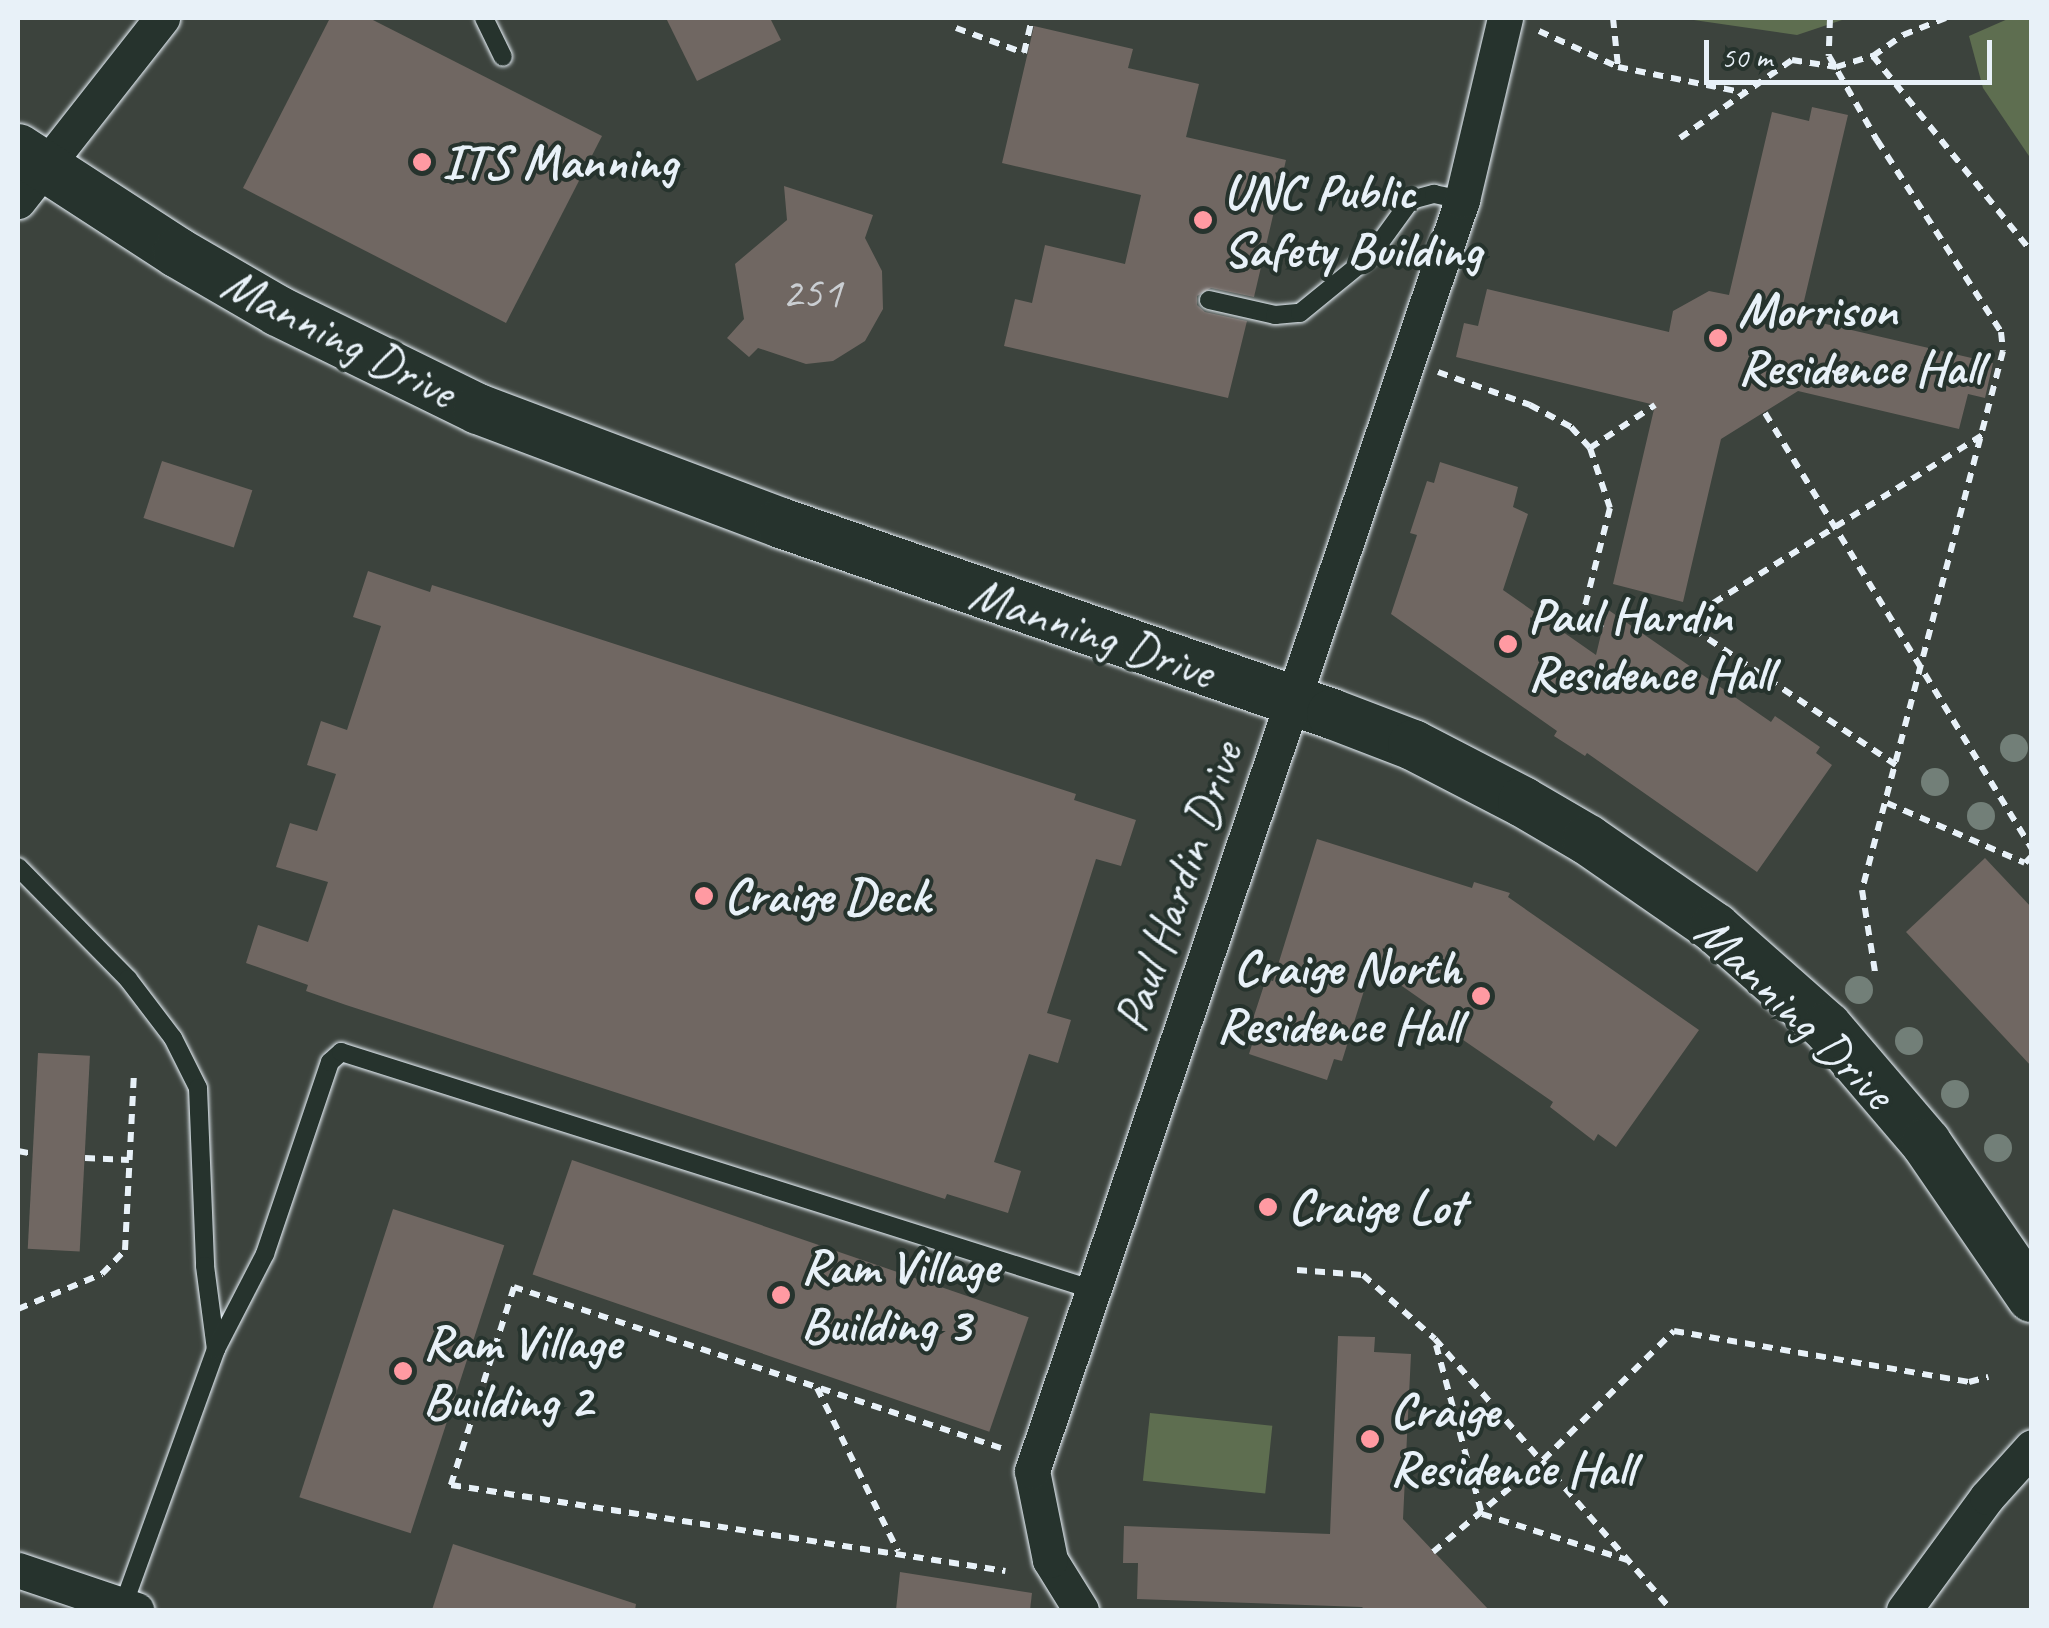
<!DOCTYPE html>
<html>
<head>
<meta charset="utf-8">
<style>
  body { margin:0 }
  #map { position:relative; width:2049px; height:1628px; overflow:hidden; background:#26332d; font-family:Caveat,sans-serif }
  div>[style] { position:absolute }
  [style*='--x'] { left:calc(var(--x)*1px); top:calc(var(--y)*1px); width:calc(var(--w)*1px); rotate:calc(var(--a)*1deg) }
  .built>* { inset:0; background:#3c433d; transform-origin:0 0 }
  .green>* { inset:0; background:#5e6e50; transform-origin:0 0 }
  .building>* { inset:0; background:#706762; transform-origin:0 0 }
  .path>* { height:6px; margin-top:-3px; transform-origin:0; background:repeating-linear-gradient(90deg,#e8f1f8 0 10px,transparent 0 18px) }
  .roads { filter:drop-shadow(0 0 2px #e8f1f8) drop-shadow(0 0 2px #e8f1f8) }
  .lane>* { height:18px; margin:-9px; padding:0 9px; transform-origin:9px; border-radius:9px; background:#26332d }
  .street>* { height:35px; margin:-17.5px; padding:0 17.5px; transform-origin:17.5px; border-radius:17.5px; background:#26332d }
  .secondary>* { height:50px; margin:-25px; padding:0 25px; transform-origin:25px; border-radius:25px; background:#26332d }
  .trees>* { width:28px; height:28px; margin:-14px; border-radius:50%; background:#727f78 }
  .dots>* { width:28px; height:28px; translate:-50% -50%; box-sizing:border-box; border:5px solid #26332d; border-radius:50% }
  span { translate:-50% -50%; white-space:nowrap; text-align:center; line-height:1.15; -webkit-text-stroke:8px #26332d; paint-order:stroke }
  .number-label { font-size:45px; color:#caced2 }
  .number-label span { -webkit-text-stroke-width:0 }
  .poi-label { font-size:50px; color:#e8f1f8; font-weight:700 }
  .left { translate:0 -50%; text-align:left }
  .right { translate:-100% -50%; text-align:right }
  .street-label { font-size:50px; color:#e8f1f8 }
  .frame { position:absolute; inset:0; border:20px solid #e8f1f8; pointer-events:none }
  .scale { position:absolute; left:1704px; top:40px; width:288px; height:45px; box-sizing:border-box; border:5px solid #e8f1f8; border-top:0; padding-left:12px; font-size:30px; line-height:35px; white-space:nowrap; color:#e8f1f8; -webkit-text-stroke:8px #26332d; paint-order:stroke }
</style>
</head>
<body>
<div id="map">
  <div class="built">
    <div style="left:18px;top:18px;width:2013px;height:1592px"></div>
  </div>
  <div class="green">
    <div style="clip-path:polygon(1680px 18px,1848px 18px,1797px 35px)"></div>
    <div style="clip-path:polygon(2010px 18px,2031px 18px,2031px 159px,1983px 88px,1969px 36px)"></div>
    <div style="left:1150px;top:1413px;width:123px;height:68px;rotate:6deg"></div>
  </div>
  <div class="building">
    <div style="clip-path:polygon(330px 18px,369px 18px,602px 136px,506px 323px,243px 188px)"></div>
    <div style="clip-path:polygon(666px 18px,770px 18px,781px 40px,697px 81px)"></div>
    <div style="clip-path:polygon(1034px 26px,1133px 49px,1128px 68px,1199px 84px,1186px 137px,1286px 160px,1254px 297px,1211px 288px,1197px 296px,1197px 305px,1205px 312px,1247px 321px,1228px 398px,1004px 346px,1015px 299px,1032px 303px,1045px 245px,1125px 264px,1141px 195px,1002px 163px)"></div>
    <div style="clip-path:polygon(1812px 107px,1848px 115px,1800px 318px,1993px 363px,1985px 398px,1968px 394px,1959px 429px,1798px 391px,1721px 439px,1683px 602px,1613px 584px,1655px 405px,1456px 357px,1464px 323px,1478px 326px,1487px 289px,1669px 332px,1673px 311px,1709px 291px,1729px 295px,1772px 112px,1809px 121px)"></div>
    <div style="clip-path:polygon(784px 186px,873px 215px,865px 238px,882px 271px,883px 309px,865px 341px,833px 361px,806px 364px,758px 348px,749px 357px,727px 338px,744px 319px,735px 264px,787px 220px)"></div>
    <div style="left:162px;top:461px;width:95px;height:60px;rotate:18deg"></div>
    <div style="clip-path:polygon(1440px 462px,1518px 487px,1513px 507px,1528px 514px,1503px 590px,1596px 655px,1607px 609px,1771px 722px,1775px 716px,1820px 747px,1816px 753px,1832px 765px,1757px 872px,1587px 753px,1585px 756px,1554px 736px,1557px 731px,1391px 614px,1417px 535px,1410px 533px,1427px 481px,1434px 483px)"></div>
    <div style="clip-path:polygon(368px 571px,430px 592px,432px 585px,495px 605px,1076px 794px,1074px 800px,1136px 820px,1121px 866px,1096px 859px,1047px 1013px,1071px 1020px,1058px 1063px,1029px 1054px,994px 1162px,1021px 1171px,1008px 1213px,947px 1194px,945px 1199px,346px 1005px,306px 991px,308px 985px,246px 963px,258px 925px,308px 942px,328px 882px,276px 867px,290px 823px,317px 831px,336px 774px,307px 765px,321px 721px,347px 730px,381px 626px,353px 617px)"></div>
    <div style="clip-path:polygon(1317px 839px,1472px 888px,1474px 882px,1510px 893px,1508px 897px,1699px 1030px,1616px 1147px,1598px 1134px,1594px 1141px,1550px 1107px,1553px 1102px,1424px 1013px,1429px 1005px,1372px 965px,1342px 1061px,1334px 1059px,1327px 1080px,1249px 1054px,1256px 1032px,1249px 1031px,1266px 979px,1273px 981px)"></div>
    <div style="clip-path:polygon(1985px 858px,2032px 908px,2032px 1067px,1906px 932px)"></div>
    <div style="left:38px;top:1053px;width:52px;height:196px;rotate:3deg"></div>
    <div style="left:572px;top:1160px;width:483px;height:121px;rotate:19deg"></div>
    <div style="left:393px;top:1209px;width:117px;height:303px;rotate:18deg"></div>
    <div style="clip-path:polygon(1338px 1336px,1375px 1337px,1374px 1352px,1411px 1354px,1403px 1519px,1489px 1610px,1365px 1610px,1362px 1607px,1137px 1599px,1138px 1563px,1123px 1563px,1124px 1526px,1330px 1534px)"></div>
    <div style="clip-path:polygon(453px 1544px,636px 1604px,635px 1610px,432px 1610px)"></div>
    <div style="clip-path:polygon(900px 1572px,1032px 1593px,1030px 1610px,896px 1610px)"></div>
  </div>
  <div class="path">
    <div style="--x:1613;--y:18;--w:48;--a:84.1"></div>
    <div style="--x:1830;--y:18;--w:38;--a:92"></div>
    <div style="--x:1829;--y:56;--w:97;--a:60.3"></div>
    <div style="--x:1877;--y:140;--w:229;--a:57.1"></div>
    <div style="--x:2001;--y:332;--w:19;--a:84"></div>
    <div style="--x:2003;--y:351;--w:557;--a:104.66"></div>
    <div style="--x:1862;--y:890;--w:89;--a:81"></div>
    <div style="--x:956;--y:28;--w:72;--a:20.2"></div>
    <div style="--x:1024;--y:53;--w:36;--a:-77"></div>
    <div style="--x:1539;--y:31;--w:87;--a:24.5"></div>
    <div style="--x:1618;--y:67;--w:131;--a:11.5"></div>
    <div style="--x:1873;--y:56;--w:252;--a:51"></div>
    <div style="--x:1680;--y:138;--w:136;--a:-34.9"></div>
    <div style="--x:1792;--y:60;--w:45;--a:9"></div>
    <div style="--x:1836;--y:67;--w:39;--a:-17"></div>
    <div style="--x:1873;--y:56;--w:37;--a:-35"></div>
    <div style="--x:1903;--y:35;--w:46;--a:-21.6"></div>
    <div style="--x:1438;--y:372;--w:98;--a:19.7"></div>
    <div style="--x:1530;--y:405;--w:47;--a:28.2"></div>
    <div style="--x:1571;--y:427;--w:28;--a:48"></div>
    <div style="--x:1590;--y:448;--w:63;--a:71.6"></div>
    <div style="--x:1610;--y:508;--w:109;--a:104.3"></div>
    <div style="--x:1583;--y:614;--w:24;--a:36"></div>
    <div style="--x:1765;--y:413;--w:511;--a:58.52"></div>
    <div style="--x:1590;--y:448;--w:78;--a:-33.5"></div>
    <div style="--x:1896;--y:765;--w:257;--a:-146.1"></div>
    <div style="--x:1683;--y:622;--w:353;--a:-32"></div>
    <div style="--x:1887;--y:803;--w:150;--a:23.5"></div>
    <div style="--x:2025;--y:863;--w:10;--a:-45"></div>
    <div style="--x:18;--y:1151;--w:15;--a:11"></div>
    <div style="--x:85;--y:1158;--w:44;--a:2.6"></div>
    <div style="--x:1297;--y:1270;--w:66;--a:4.3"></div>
    <div style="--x:1363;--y:1275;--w:96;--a:41.6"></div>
    <div style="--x:1435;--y:1339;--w:359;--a:48.9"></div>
    <div style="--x:18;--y:1309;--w:91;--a:-22.6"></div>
    <div style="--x:102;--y:1274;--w:33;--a:-46"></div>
    <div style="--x:125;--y:1250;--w:178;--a:-87.1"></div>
    <div style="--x:1436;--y:1345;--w:175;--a:74.8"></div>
    <div style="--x:1482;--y:1514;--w:152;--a:17.6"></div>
    <div style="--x:817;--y:1388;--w:182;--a:63.6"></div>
    <div style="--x:1001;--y:1448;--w:513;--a:-161.71"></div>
    <div style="--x:514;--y:1287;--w:208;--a:107.7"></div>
    <div style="--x:451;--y:1485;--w:561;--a:8.82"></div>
    <div style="--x:1433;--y:1552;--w:143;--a:-39.9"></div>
    <div style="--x:1543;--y:1460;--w:184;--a:-44.6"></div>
    <div style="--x:1674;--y:1331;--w:299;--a:9.8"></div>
    <div style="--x:1969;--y:1382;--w:20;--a:-15"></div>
  </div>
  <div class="roads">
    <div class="lane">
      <div style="--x:484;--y:18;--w:43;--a:64"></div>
      <div style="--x:1209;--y:300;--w:68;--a:12.8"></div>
      <div style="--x:1275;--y:315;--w:25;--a:-5"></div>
      <div style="--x:1300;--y:313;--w:92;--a:-39.2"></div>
      <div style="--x:1371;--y:255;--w:68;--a:-54"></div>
      <div style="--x:1411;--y:200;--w:24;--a:-15"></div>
      <div style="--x:1434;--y:194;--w:29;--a:12"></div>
      <div style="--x:18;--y:867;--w:157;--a:45.5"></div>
      <div style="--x:128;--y:979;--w:74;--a:52.7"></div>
      <div style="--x:173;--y:1038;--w:56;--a:63.4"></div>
      <div style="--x:198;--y:1088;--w:178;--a:87.7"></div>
      <div style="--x:205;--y:1266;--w:84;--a:82.5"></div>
      <div style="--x:123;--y:1606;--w:273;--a:-70.1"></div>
      <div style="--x:216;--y:1349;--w:107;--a:-62.7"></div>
      <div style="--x:265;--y:1254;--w:203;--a:-71.3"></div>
      <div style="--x:330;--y:1062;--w:15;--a:-42"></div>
      <div style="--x:341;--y:1052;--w:790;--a:17.54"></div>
    </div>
    <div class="street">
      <div style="--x:18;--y:201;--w:233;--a:-51.8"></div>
      <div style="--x:18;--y:1570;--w:125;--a:18.7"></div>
      <div style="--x:1081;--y:1610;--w:59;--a:-121.8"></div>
      <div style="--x:1050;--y:1560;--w:91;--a:-101.4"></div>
      <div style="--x:1032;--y:1471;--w:1342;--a:-71.31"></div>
      <div style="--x:1462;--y:200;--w:187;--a:-76.7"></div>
      <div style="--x:1904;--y:1610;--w:140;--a:-53.7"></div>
      <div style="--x:1987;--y:1497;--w:67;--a:-48"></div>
    </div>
    <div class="secondary">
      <div style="--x:18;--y:149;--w:191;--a:33"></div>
      <div style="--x:178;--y:253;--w:116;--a:30.1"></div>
      <div style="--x:278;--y:311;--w:223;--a:26.1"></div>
      <div style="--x:478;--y:409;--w:324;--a:20.6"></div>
      <div style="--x:781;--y:523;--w:583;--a:19.12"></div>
      <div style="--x:1332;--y:714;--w:87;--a:20.9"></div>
      <div style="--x:1413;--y:745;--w:124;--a:27.4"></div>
      <div style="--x:1523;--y:802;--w:75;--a:30.3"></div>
      <div style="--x:1588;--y:840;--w:155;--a:34.7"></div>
      <div style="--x:1715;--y:928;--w:149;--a:41.5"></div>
      <div style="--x:1827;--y:1027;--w:153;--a:49.5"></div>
      <div style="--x:1926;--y:1143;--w:187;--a:55.5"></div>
    </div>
  </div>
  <div class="trees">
    <div style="left:2014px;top:748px"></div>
    <div style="left:1935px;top:782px"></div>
    <div style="left:1981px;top:816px"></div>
    <div style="left:1859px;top:990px"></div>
    <div style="left:1909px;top:1041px"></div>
    <div style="left:1955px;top:1094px"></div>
    <div style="left:1998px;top:1148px"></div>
  </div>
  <div class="dots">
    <div style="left:422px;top:162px;background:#ff9aa2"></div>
    <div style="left:1203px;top:220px;background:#ff9aa2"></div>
    <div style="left:1718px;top:338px;background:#ff9aa2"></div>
    <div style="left:1508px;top:644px;background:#ff9aa2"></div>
    <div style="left:704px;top:896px;background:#ff9aa2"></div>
    <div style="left:1481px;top:996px;background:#ff9aa2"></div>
    <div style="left:1268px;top:1207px;background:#ff9aa2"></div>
    <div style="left:781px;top:1295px;background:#ff9aa2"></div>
    <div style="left:403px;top:1371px;background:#ff9aa2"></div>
    <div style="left:1370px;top:1439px;background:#ff9aa2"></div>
  </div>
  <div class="number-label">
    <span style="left:812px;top:293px">251</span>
  </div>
  <div class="poi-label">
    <span class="left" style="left:442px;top:162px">ITS Manning</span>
    <span class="left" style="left:1223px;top:220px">UNC Public<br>Safety Building</span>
    <span class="left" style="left:1738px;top:338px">Morrison<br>Residence Hall</span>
    <span class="left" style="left:1528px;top:644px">Paul Hardin<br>Residence Hall</span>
    <span class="left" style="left:724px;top:896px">Craige Deck</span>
    <span class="right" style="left:1461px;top:996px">Craige North<br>Residence Hall</span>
    <span class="left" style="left:1288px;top:1207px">Craige Lot</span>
    <span class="left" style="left:801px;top:1295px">Ram Village<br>Building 3</span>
    <span class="left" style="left:423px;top:1371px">Ram Village<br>Building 2</span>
    <span class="left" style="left:1390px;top:1439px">Craige<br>Residence Hall</span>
  </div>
  <div class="street-label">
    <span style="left:339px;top:337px;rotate:27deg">Manning Drive</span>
    <span style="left:1092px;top:632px;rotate:19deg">Manning Drive</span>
    <span style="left:1178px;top:887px;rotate:-71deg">Paul Hardin Drive</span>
    <span style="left:1795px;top:1012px;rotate:44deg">Manning Drive</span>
  </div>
  <div class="frame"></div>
  <div class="scale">50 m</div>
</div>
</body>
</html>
